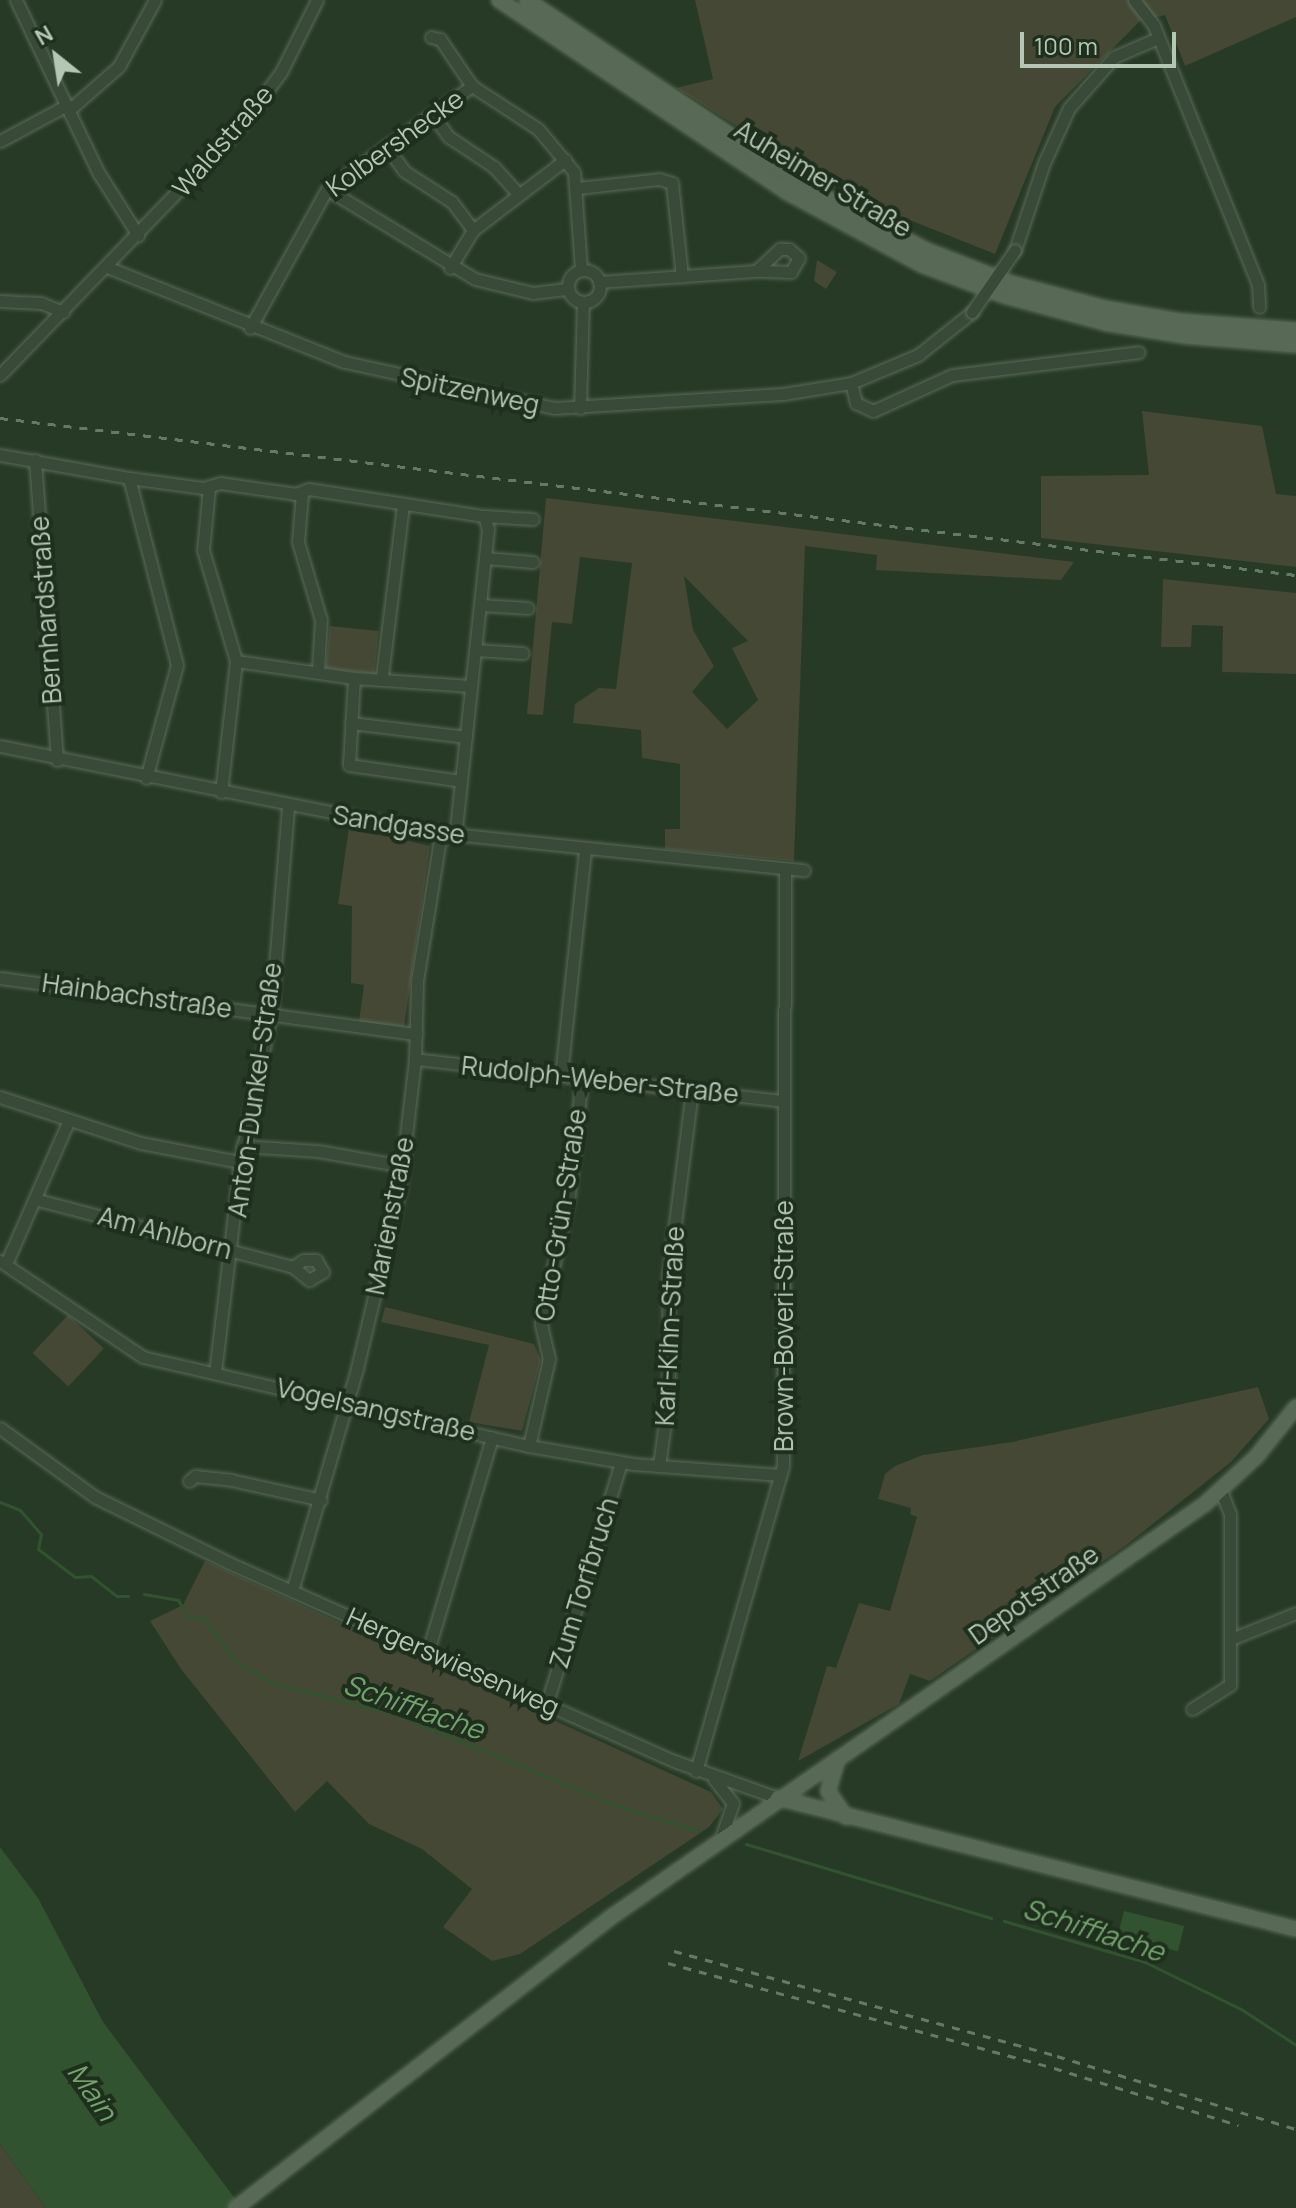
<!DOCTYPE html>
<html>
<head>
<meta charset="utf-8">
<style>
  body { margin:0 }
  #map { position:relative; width:1296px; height:2208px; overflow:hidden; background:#273a25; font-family:Manrope,sans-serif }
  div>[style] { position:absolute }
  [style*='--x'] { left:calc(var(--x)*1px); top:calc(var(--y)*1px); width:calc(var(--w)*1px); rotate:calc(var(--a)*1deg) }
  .green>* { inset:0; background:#444834; transform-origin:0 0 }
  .water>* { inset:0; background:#32532f; transform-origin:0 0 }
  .stream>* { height:3px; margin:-1.5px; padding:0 1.5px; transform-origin:1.5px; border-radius:1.5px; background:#32532f }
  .roads { filter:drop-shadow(0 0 2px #5a6b59) drop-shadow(0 0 2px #5a6b59) }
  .minor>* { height:11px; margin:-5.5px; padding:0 5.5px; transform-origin:5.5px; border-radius:5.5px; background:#3a4a38 }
  .minor>.ring { margin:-5.5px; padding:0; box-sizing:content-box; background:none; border:11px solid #3a4a38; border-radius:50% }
  .major>* { height:14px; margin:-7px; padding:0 7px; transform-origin:7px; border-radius:7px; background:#586a56 }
  .rail>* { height:3px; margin-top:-1.5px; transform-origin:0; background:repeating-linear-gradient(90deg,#657a64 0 8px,transparent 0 16px) }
  .bridges { filter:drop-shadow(0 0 2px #5a6b59) drop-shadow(0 0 2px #5a6b59) }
  .minor-bridge>* { height:11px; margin:-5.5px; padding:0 5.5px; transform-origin:5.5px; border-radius:5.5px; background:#3a4a38 }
  span { translate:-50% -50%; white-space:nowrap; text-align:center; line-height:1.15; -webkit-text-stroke:8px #1f2f1d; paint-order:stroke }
  .street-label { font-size:26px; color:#b4c6b4 }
  .water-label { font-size:28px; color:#74a26f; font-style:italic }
  .north { position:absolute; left:16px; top:16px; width:80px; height:80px; -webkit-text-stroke:6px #1f2f1d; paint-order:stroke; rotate:330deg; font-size:22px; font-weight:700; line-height:32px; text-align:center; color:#b4c6b4 }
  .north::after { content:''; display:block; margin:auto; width:28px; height:36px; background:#b4c6b4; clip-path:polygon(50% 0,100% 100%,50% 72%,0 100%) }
  .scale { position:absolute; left:1020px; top:32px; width:156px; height:36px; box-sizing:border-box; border:4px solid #b4c6b4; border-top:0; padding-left:10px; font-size:24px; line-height:28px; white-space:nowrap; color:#b4c6b4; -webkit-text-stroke:6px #1f2f1d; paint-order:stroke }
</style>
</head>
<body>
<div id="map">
  <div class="green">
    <div style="clip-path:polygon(695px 0,1296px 0,1296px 17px,1185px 66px,1165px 15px,1140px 21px,1055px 107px,995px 254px,847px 195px,676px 88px,713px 79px)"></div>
    <div style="clip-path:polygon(817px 260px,837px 272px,826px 289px,814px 281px)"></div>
    <div style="clip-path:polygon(1142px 411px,1262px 426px,1276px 494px,1296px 496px,1296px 567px,1041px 538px,1041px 476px,1149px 475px)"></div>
    <div style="clip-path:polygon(evenodd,546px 498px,1074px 562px,1061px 580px,876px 570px,877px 555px,805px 546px,794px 861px,665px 849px,665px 829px,680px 829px,680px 764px,642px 758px,641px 730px,573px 723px,575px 704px,599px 688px,616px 689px,632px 563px,580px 557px,572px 624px,552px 622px,543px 715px,527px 714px,546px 498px,684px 576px,748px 641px,732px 648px,758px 700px,727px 729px,692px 692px,714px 666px,693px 630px,684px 576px)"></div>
    <div style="clip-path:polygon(1163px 579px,1296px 593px,1296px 674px,1222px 672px,1223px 626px,1192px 625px,1191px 647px,1161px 647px)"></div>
    <div style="left:330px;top:626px;width:49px;height:43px;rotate:6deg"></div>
    <div style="clip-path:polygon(349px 827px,430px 846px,404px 1027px,359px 1022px,364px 985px,351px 983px,352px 906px,338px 904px)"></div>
    <div style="clip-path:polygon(385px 1307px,534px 1344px,541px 1360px,522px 1431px,469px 1422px,489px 1345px,381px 1322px)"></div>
    <div style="left:68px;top:1315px;width:49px;height:52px;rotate:43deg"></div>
    <div style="clip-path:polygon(1258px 1387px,1269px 1419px,1231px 1462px,1125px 1546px,930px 1681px,910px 1674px,899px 1704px,798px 1761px,827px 1666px,836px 1668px,859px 1603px,890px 1611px,917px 1517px,910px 1514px,911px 1508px,878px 1499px,885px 1474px,895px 1466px,923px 1455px,1012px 1442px)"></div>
    <div style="clip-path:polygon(205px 1561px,711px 1792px,723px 1809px,709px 1827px,520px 1954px,492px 1961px,443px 1927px,472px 1889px,422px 1849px,369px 1824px,327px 1781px,295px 1812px,181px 1669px,150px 1621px,183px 1605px)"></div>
    <div style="clip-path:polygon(0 2144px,46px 2208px,0 2208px)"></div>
  </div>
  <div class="water">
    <div style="clip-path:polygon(0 1847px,38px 1898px,103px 2022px,242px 2208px,46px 2208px,0 2144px)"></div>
    <div style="left:1124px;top:1911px;width:62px;height:26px;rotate:14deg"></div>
  </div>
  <div class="stream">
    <div style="--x:0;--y:1502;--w:22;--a:22"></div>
    <div style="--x:20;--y:1510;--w:32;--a:49"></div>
    <div style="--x:41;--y:1534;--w:15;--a:101"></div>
    <div style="--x:38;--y:1549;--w:46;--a:37.1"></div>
    <div style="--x:75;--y:1577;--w:16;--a:-4"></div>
    <div style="--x:91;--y:1576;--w:33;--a:38"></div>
    <div style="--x:117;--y:1596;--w:11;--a:0"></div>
    <div style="--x:144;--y:1594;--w:35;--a:10"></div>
    <div style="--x:178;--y:1600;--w:18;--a:61"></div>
    <div style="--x:187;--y:1616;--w:16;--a:4"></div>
    <div style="--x:203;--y:1617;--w:54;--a:54"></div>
    <div style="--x:235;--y:1661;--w:44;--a:30.1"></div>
    <div style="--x:273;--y:1683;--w:129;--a:14.4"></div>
    <div style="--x:398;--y:1715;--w:233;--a:22.5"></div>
    <div style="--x:613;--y:1804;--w:89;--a:17.6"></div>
    <div style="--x:746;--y:1844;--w:256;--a:16.8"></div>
    <div style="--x:1004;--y:1921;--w:147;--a:16.2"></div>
    <div style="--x:1145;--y:1962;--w:107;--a:26.1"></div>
    <div style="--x:1241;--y:2009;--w:66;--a:33.2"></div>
  </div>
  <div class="roads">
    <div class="minor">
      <div style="--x:16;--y:0;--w:191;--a:64.5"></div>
      <div style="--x:98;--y:172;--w:75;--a:57.6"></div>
      <div style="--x:1134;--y:0;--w:33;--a:52"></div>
      <div style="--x:1154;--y:26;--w:279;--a:68.1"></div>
      <div style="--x:1258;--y:285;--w:22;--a:87"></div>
      <div style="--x:431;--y:37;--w:9;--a:13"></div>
      <div style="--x:440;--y:39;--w:57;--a:55.8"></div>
      <div style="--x:472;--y:86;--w:79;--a:33.1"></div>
      <div style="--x:538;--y:129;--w:56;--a:50.1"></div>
      <div style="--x:574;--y:172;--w:98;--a:85.9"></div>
      <div style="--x:69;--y:110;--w:67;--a:-41.3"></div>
      <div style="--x:119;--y:66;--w:75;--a:-61.4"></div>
      <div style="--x:432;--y:114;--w:29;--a:54"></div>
      <div style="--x:449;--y:137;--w:54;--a:33.7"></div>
      <div style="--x:494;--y:167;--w:36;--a:48"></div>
      <div style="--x:0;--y:141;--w:76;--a:-28.2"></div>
      <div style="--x:386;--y:146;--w:31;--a:54"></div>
      <div style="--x:404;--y:171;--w:57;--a:32.9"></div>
      <div style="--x:452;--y:202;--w:35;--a:53"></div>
      <div style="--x:578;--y:188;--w:81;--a:-6.3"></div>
      <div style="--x:659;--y:179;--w:14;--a:17"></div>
      <div style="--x:672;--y:183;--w:94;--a:83.9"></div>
      <div style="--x:327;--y:189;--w:173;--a:31.3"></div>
      <div style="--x:475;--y:279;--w:60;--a:13.6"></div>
      <div style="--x:533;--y:293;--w:35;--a:-7"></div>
      <div style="--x:1015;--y:250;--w:92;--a:-71.6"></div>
      <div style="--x:1044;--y:163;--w:60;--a:-65.6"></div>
      <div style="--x:1069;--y:108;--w:68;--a:-48.6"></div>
      <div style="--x:1114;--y:57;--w:48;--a:-23.4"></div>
      <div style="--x:107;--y:267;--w:256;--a:21.8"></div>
      <div style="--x:345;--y:362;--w:214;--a:12.4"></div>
      <div style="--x:554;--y:408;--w:229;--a:-3.5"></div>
      <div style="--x:783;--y:394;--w:69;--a:-9.2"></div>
      <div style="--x:851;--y:383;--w:73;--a:-22.7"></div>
      <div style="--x:918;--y:355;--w:69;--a:-38.5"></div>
      <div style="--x:450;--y:268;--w:44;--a:-58.8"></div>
      <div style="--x:473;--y:230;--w:116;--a:-37.3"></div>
      <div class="ring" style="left:568px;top:270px;width:21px;height:21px"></div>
      <div style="--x:599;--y:282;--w:157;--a:-4"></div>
      <div style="--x:756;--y:271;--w:33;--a:-43"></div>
      <div style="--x:780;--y:249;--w:9;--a:0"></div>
      <div style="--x:789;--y:249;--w:13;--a:42"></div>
      <div style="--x:799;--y:258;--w:16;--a:120"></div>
      <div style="--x:791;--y:272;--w:35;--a:-178"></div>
      <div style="--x:0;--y:301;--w:41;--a:2.8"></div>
      <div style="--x:41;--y:303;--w:24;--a:22"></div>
      <div style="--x:250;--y:328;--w:159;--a:-61"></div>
      <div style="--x:327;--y:189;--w:178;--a:-35.4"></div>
      <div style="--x:0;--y:375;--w:350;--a:-46"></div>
      <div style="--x:243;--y:123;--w:64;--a:-53.3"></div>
      <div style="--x:281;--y:72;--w:80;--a:-63.4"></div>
      <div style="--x:851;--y:383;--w:21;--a:76"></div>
      <div style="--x:856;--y:403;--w:19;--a:25"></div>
      <div style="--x:873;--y:411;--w:87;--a:-24.5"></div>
      <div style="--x:952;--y:375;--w:188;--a:-7"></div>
      <div style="--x:580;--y:408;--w:106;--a:-88.4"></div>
      <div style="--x:0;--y:455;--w:131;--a:10.1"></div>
      <div style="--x:129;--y:478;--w:193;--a:75.6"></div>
      <div style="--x:177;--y:665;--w:117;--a:105.3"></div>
      <div style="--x:35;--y:460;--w:301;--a:85.8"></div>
      <div style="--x:129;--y:478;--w:75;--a:7.7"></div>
      <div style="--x:203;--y:488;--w:18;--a:-16"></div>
      <div style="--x:220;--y:483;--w:77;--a:8.2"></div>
      <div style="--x:296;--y:494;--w:14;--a:-21"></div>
      <div style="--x:309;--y:489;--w:177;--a:8.8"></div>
      <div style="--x:484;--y:516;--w:14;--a:73"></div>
      <div style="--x:488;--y:529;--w:309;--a:96.1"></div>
      <div style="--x:209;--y:487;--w:63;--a:95.4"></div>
      <div style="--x:203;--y:550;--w:116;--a:73.4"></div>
      <div style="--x:236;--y:661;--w:132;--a:96.5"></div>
      <div style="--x:302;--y:493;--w:49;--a:94.7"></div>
      <div style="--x:298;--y:542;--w:81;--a:73.6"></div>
      <div style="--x:321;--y:620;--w:51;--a:93.4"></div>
      <div style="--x:484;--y:516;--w:49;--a:3.5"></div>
      <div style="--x:485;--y:558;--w:48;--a:4.8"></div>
      <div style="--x:480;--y:605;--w:48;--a:3.6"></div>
      <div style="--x:475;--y:650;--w:48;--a:3.6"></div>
      <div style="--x:236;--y:661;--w:119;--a:8.2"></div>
      <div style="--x:354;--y:678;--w:116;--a:3.9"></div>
      <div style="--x:382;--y:676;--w:173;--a:-83"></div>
      <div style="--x:354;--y:678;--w:87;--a:93.3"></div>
      <div style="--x:349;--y:765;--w:113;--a:8.1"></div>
      <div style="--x:351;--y:723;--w:116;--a:6.9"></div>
      <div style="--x:0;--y:746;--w:432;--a:11.3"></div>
      <div style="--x:424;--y:831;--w:382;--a:5.9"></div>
      <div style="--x:0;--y:978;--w:420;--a:7.7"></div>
      <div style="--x:415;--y:1059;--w:371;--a:6.5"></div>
      <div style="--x:561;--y:1075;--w:227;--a:-83.9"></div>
      <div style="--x:0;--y:1097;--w:148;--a:18.1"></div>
      <div style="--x:141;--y:1143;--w:101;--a:10.9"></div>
      <div style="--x:242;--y:1146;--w:76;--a:3.8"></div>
      <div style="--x:318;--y:1151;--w:86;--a:10"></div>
      <div style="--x:38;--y:1200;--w:264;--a:14.7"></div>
      <div style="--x:293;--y:1267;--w:21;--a:39"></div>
      <div style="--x:309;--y:1280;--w:16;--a:-30"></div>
      <div style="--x:323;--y:1272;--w:14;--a:-120"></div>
      <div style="--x:316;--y:1260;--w:13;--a:180"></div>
      <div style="--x:303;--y:1260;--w:12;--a:145"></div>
      <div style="--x:0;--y:1261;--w:172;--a:33.9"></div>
      <div style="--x:143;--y:1357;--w:396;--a:13"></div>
      <div style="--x:529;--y:1446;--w:106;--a:9.8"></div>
      <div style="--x:633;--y:1464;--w:148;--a:4.3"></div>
      <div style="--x:6;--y:1264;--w:157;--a:-66.4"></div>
      <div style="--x:215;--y:1373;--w:212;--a:-83.2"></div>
      <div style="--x:240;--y:1162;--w:151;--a:-78.2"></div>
      <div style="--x:271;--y:1014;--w:209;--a:-85.3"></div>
      <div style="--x:0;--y:1428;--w:117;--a:36"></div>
      <div style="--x:95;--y:1497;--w:149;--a:26.2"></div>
      <div style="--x:229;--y:1563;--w:487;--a:24"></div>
      <div style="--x:674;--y:1761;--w:110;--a:19.6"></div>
      <div style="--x:529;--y:1446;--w:89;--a:-77.1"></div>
      <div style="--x:549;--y:1359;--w:36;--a:-103"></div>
      <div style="--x:541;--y:1324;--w:132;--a:-77.8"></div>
      <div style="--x:569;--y:1195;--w:118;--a:-83.7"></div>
      <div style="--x:659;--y:1465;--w:71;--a:-81.9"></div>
      <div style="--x:669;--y:1395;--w:117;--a:-90.5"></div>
      <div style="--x:668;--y:1278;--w:189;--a:-82.7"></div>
      <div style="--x:189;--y:1481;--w:8;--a:-40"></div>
      <div style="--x:195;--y:1476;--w:36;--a:6"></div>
      <div style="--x:231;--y:1480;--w:92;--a:12.5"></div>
      <div style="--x:292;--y:1591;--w:232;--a:-73.7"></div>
      <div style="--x:357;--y:1368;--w:186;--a:-76.6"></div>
      <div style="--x:400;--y:1187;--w:129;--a:-83.3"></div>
      <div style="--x:415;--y:1059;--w:78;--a:-88.5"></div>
      <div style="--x:417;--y:981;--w:150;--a:-80.8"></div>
      <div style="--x:1231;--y:1639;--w:70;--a:-21.8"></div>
      <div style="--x:428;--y:1651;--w:223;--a:-73.3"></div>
      <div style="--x:547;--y:1703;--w:252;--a:-72.9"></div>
      <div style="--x:1192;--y:1709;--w:45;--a:-32.3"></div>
      <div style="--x:1230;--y:1685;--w:171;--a:-90"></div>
      <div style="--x:1230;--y:1514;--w:25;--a:-111"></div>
      <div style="--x:696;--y:1771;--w:317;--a:-74.1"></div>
      <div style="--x:783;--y:1466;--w:597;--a:-89.81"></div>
      <div style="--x:714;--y:1779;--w:31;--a:52"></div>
      <div style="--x:733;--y:1803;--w:36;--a:109"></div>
    </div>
    <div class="major">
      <div style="--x:499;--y:0;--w:344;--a:33.7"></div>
      <div style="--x:785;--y:191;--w:156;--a:28.4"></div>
      <div style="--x:922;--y:265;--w:89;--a:20.5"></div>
      <div style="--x:1005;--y:296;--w:104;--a:15.1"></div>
      <div style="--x:1105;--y:323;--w:80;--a:9.3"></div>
      <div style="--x:1184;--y:336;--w:112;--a:4.6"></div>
      <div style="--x:527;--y:0;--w:345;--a:33.6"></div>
      <div style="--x:814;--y:191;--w:127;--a:27.8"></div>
      <div style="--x:926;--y:250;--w:91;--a:21.2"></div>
      <div style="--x:1011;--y:283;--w:96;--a:15"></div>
      <div style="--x:1104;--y:308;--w:76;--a:9.8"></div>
      <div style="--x:1179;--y:321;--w:117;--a:4.4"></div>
      <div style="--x:838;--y:1759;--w:34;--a:107"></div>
      <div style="--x:828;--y:1791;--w:32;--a:55"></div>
      <div style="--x:778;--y:1798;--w:534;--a:14.19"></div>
      <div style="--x:236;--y:2208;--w:478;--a:-37.8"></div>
      <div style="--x:614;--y:1915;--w:720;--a:-34.82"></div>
      <div style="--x:1205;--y:1504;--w:69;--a:-42.7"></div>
      <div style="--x:1256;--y:1457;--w:64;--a:-51.3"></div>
    </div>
  </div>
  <div class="rail">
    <div style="--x:0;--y:418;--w:1305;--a:6.91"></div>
    <div style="--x:674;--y:1951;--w:397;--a:15.3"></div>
    <div style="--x:1057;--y:2056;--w:250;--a:17"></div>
    <div style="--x:668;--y:1963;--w:400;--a:15.2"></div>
    <div style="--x:1054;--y:2068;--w:193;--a:17.2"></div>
  </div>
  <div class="bridges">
    <div class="minor-bridge">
      <div style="--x:972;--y:312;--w:75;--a:-55.3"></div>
    </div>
  </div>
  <div class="street-label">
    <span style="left:223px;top:141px;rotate:-49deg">Waldstraße</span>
    <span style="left:395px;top:143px;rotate:-36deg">Kolbershecke</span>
    <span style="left:823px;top:179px;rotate:31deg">Auheimer Straße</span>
    <span style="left:470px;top:391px;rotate:12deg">Spitzenweg</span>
    <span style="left:46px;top:610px;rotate:-94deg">Bernhardstraße</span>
    <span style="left:399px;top:825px;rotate:9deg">Sandgasse</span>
    <span style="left:137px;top:996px;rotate:8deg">Hainbachstraße</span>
    <span style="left:600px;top:1080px;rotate:6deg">Rudolph-Weber-Straße</span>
    <span style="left:255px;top:1090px;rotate:-82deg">Anton-Dunkel-Straße</span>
    <span style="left:561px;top:1215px;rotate:-81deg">Otto-Grün-Straße</span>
    <span style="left:390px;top:1216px;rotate:-79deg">Marienstraße</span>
    <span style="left:165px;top:1233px;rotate:15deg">Am Ahlborn</span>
    <span style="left:670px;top:1326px;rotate:-87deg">Karl-Kihn-Straße</span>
    <span style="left:784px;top:1326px;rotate:-90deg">Brown-Boveri-Straße</span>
    <span style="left:376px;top:1410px;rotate:13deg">Vogelsangstraße</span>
    <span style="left:584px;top:1583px;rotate:-73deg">Zum Torfbruch</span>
    <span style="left:1034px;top:1595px;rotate:-35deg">Depotstraße</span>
    <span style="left:453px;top:1662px;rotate:24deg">Hergerswiesenweg</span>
  </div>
  <div class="water-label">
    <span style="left:414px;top:1706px;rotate:19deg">Schifflache</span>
    <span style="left:1094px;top:1929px;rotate:18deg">Schifflache</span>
    <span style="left:93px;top:2091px;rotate:55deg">Main</span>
  </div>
  <div class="north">N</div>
  <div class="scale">100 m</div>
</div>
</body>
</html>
